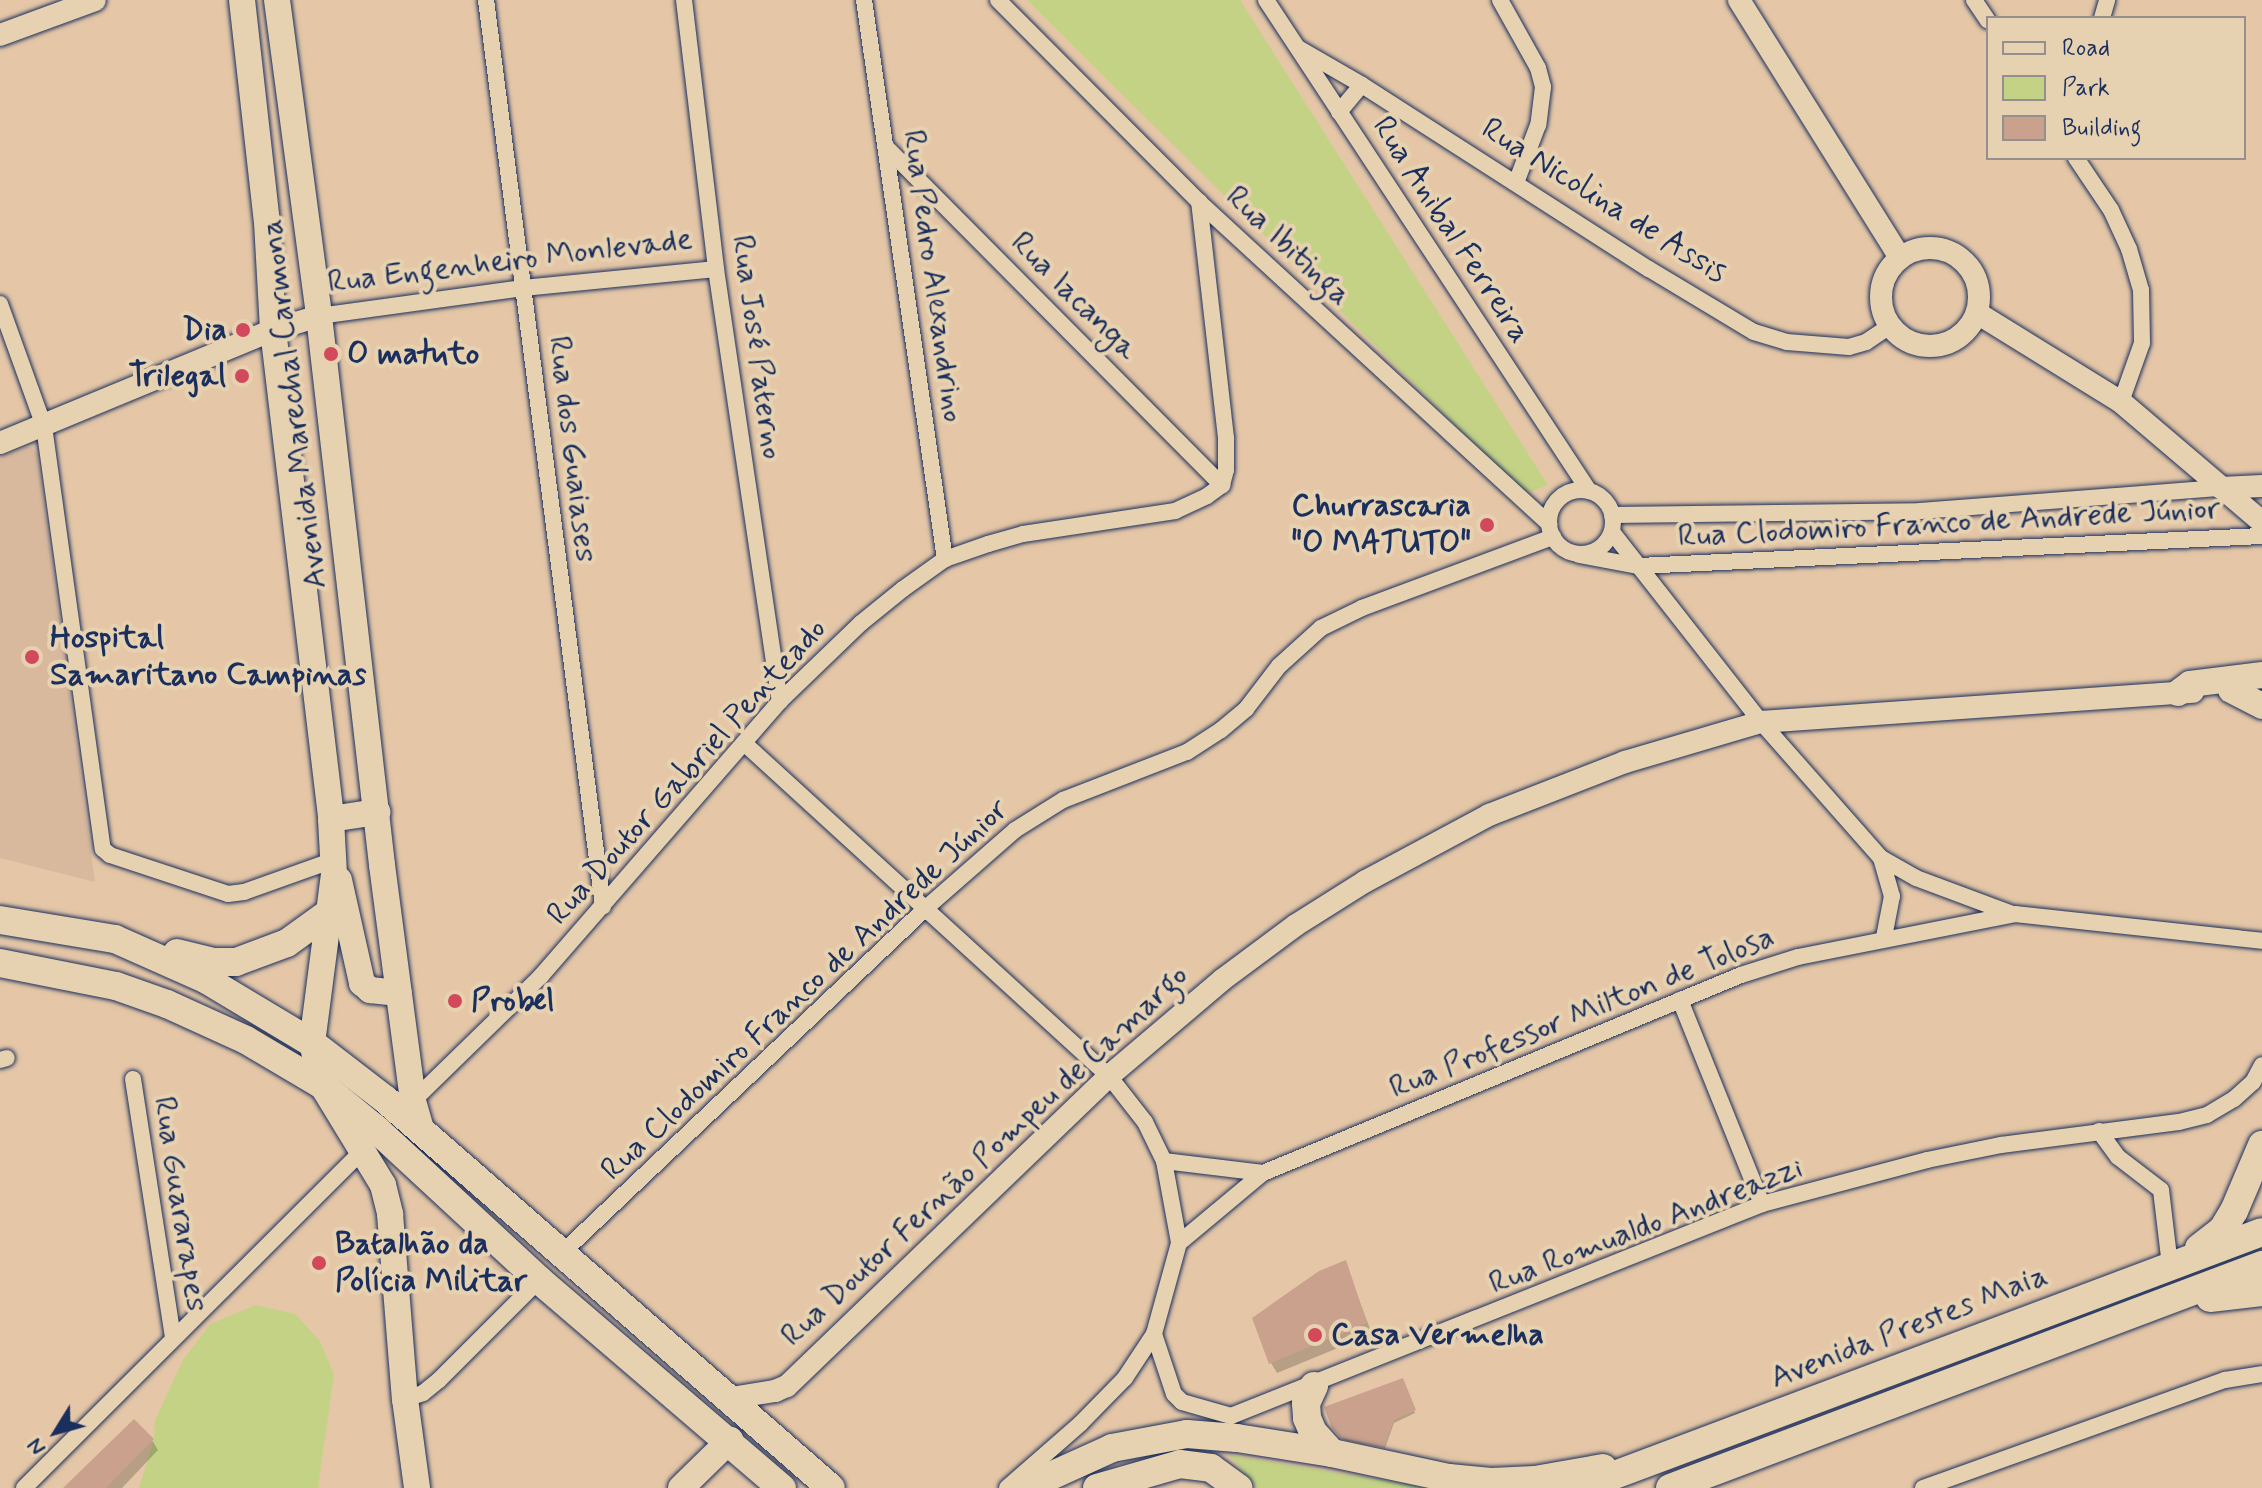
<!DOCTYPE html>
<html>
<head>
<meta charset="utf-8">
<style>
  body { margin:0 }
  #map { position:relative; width:2262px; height:1488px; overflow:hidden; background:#e5c7a7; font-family:Mynerve,sans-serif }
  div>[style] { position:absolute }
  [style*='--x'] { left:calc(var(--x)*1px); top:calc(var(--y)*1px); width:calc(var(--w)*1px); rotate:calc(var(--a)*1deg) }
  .built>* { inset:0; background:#d9b99e }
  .green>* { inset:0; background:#c4d286 }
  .shadow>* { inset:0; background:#0003 }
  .building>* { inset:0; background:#caa18d }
  .roads { filter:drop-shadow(0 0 2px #1b2f5e) drop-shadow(0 0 2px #1b2f5e) }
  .minor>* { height:16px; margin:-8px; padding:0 8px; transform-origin:8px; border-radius:8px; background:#e6d1b0 }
  .minor>.ring { margin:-8px; padding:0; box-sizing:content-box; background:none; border:16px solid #e6d1b0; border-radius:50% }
  .tertiary>* { height:22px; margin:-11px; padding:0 11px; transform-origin:11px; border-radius:11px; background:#e6d1b0 }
  .tertiary>.ring { margin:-11px; padding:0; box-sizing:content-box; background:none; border:22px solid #e6d1b0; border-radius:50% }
  .primary>* { height:26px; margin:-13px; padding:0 13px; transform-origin:13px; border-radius:13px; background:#e6d1b0 }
  .trunk>* { height:28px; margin:-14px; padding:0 14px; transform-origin:14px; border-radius:14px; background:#e6d1b0 }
  .dots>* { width:22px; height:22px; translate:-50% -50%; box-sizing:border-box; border:4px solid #e6d1b0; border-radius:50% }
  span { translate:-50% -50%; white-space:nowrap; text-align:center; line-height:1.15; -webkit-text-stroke:8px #e6d1b0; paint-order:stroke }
  .street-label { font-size:32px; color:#1b2f5e }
  .poi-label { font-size:32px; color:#1b2f5e; font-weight:700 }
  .right { translate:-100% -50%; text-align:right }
  .left { translate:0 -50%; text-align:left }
  .legend { position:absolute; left:1986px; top:16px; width:260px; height:144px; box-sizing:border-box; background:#e6d1b0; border:2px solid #95908f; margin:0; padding:10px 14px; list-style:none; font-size:24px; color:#1b2f5e }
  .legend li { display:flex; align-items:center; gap:16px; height:40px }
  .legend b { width:40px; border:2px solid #95908f }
  .north { position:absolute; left:16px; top:1392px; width:80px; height:80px; -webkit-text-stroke:6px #e6d1b0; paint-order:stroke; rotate:233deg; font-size:22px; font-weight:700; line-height:32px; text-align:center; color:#1b2f5e }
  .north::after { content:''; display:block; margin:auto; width:28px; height:36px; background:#1b2f5e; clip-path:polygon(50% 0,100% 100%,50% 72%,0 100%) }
</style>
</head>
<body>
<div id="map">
  <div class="built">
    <div style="clip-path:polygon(27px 447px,32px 447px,37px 454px,95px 882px,0 858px,0 457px)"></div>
  </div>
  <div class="green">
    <div style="clip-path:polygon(1027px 0,1240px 0,1548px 485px,1525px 494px)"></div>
    <div style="clip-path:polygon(256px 1305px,295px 1314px,320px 1341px,334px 1375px,318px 1488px,139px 1488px,154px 1439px,155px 1420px,183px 1360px,210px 1324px)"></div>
    <div style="clip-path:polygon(1229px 1455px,1433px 1488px,1257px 1488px)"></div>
  </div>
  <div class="shadow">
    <div style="clip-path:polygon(1345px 1263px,1372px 1334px,1277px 1373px,1271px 1363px)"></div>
    <div style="clip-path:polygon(1404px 1383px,1415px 1413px,1394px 1423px,1385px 1448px,1344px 1440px,1336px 1431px)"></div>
    <div style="clip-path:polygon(152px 1440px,158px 1450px,122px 1488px,66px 1488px)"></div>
  </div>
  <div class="building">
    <div style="clip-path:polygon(1346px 1260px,1367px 1323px,1269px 1364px,1252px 1318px,1319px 1271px)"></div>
    <div style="clip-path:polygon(1403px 1378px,1416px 1410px,1394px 1420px,1384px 1447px,1341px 1438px,1332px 1428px,1324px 1407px)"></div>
    <div style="clip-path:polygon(134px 1419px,154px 1439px,106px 1488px,63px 1488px)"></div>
  </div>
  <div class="roads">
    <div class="minor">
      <div style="--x:486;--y:0;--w:914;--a:82.64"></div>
      <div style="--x:684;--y:0;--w:271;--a:83.2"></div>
      <div style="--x:716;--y:269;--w:437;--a:81.6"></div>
      <div style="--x:864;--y:0;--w:565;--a:81.76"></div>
      <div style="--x:998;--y:0;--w:285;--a:45.1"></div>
      <div style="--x:1199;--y:202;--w:476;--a:42.6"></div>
      <div style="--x:1266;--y:0;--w:588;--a:56.66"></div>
      <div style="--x:1500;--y:0;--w:78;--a:60.8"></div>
      <div style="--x:1538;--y:68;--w:20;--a:75"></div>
      <div style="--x:1543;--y:87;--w:38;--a:97"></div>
      <div style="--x:1538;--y:125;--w:62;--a:110.8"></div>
      <div style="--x:1974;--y:0;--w:25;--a:56"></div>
      <div style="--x:2102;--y:18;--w:19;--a:-74"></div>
      <div style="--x:1298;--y:48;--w:74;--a:30"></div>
      <div style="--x:1362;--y:85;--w:341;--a:32.7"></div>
      <div style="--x:1649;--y:269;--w:122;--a:31"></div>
      <div style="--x:1754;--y:332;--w:34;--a:17"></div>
      <div style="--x:1787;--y:342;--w:62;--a:4.6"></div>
      <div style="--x:1849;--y:347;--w:18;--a:-16"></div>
      <div style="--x:1866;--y:342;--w:29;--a:-34"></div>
      <div style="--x:1339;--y:112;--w:35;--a:-50"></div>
      <div style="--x:886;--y:147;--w:477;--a:45.2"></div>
      <div style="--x:2076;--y:158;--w:63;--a:56.1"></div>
      <div style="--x:2111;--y:210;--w:43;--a:65.2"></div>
      <div style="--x:2129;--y:249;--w:43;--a:73.7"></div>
      <div style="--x:2141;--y:290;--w:53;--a:88.9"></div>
      <div style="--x:2142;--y:343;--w:63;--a:109.6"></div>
      <div style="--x:0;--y:304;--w:130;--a:70.2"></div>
      <div style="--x:44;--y:426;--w:427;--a:82.1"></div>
      <div style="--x:103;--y:849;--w:9;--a:41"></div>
      <div style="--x:110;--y:855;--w:124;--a:18.3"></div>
      <div style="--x:228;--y:894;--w:16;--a:-7"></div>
      <div style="--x:244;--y:892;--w:96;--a:-19.6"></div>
      <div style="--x:319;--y:316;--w:206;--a:-7.8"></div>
      <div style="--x:523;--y:288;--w:194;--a:-5.6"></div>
      <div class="ring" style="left:1549px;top:490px;width:48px;height:48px"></div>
      <div style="--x:1612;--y:515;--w:308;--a:-0.7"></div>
      <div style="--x:1920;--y:511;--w:302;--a:-4.4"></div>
      <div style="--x:1612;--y:532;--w:241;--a:51.9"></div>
      <div style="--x:1761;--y:722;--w:181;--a:48.6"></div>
      <div style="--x:1881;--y:858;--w:40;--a:29.7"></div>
      <div style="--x:1916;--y:878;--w:103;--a:20.4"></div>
      <div style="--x:1579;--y:555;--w:61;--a:10.4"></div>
      <div style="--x:1639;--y:566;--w:624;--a:-2.76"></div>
      <div style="--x:744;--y:743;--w:494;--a:42.4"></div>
      <div style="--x:1109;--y:1076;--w:58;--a:52"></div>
      <div style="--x:1145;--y:1122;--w:43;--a:64"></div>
      <div style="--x:1164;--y:1161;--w:83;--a:79.6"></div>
      <div style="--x:1179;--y:1243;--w:94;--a:105.4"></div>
      <div style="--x:1154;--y:1334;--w:53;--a:123.4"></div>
      <div style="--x:1125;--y:1378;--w:64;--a:134.4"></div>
      <div style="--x:1080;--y:1424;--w:97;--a:138.8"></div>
      <div style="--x:1881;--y:858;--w:40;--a:74"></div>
      <div style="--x:1892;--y:896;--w:42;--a:101"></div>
      <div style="--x:1680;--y:1000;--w:220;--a:68.1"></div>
      <div style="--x:0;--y:1060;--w:7;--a:-16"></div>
      <div style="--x:133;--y:1079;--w:261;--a:81.2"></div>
      <div style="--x:413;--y:1101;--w:179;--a:-44.3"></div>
      <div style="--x:541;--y:976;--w:364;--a:-49"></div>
      <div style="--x:780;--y:701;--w:112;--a:-43.9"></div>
      <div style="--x:861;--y:623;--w:54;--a:-39"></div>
      <div style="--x:903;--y:589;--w:52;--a:-35.5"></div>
      <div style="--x:945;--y:559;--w:46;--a:-19.2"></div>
      <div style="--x:988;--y:544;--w:36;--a:-16"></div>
      <div style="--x:1023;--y:534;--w:154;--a:-8.6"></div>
      <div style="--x:1175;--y:511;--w:35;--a:-25"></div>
      <div style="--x:1207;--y:496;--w:19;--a:-36"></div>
      <div style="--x:1222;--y:485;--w:16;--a:-75"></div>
      <div style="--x:1226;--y:470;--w:32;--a:-90"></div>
      <div style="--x:1226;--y:438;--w:238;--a:-96.5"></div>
      <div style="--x:2099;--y:1131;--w:32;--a:54"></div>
      <div style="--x:2118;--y:1157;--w:54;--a:37.5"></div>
      <div style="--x:2161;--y:1190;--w:76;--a:83.2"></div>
      <div style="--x:1164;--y:1161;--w:100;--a:6.9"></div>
      <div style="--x:1179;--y:1243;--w:109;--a:-39.8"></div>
      <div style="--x:1263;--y:1173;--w:517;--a:-22.5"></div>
      <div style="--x:1741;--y:975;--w:60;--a:-17.5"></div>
      <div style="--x:1798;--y:957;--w:221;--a:-11.2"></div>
      <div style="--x:2015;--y:914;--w:248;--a:6.2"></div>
      <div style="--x:562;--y:1253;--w:502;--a:-43.46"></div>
      <div style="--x:926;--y:908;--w:118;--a:-41.2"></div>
      <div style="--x:1015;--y:830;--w:57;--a:-32"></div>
      <div style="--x:1063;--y:800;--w:133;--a:-21.2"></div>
      <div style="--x:1187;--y:752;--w:40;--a:-32.9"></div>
      <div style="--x:1221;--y:730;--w:33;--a:-40"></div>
      <div style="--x:1246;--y:709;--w:54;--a:-52.5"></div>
      <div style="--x:1279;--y:666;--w:57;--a:-42.1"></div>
      <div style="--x:1321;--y:628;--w:46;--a:-26"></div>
      <div style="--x:1362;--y:608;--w:204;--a:-20.4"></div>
      <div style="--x:1154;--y:1334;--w:63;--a:71.6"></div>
      <div style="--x:1174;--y:1394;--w:11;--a:45"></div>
      <div style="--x:1182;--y:1402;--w:51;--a:15.9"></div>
      <div style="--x:1231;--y:1416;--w:572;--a:-21.76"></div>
      <div style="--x:1762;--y:1204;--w:171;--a:-14.9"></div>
      <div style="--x:1927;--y:1160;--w:76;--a:-11.5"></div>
      <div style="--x:2001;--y:1145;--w:179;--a:-7.4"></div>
      <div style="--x:2179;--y:1122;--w:29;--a:-14"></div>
      <div style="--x:2207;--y:1115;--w:31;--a:-31"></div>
      <div style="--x:2234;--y:1099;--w:25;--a:-42"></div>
      <div style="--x:2253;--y:1082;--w:19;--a:-62"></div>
      <div style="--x:405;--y:1399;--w:19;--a:-18"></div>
      <div style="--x:423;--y:1393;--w:21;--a:-39"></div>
      <div style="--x:439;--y:1380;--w:141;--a:-45"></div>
      <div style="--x:24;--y:1488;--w:479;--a:-44.9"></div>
      <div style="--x:1923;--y:1488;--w:321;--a:-19.7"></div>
      <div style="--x:2225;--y:1380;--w:37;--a:-9"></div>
    </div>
    <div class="tertiary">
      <div style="--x:1739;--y:0;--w:304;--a:58"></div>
      <div style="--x:0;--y:35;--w:101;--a:-20.2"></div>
      <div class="ring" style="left:1881px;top:248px;width:76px;height:76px"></div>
      <div style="--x:1977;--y:313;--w:169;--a:31.7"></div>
      <div style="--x:2121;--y:402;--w:185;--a:40.4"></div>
      <div style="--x:0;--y:443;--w:295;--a:-22.5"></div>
      <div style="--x:273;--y:330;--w:48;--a:-16.9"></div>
      <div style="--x:2221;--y:488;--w:41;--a:-2.8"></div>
      <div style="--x:731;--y:1398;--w:45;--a:-9"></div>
      <div style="--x:775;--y:1391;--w:13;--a:-23"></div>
      <div style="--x:787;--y:1386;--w:447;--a:-43.9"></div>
      <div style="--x:1109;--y:1076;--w:148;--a:-40.3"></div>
      <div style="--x:1222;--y:980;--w:92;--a:-36.6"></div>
      <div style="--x:1296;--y:925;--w:83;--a:-32.2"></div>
      <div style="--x:1366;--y:881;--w:140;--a:-28.2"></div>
      <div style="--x:1489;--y:815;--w:146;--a:-21.3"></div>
      <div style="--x:1625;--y:762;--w:142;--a:-16.4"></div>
      <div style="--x:1761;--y:722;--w:433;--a:-4"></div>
    </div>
    <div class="primary">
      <div style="--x:242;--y:0;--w:223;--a:83.6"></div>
      <div style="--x:267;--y:222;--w:108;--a:86.8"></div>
      <div style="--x:273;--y:330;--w:492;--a:83.2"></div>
      <div style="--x:331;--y:819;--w:55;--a:86.9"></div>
      <div style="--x:334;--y:874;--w:170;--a:97.4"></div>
      <div style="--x:312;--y:1043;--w:43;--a:76.6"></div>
      <div style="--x:322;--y:1085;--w:117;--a:58.6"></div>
      <div style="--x:383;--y:1185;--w:30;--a:76"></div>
      <div style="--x:390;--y:1214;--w:186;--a:85.4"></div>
      <div style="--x:405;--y:1399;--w:90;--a:82.3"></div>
      <div style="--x:277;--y:0;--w:319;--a:82.4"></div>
      <div style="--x:319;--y:316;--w:553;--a:83.45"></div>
      <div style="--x:382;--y:865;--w:238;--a:82.5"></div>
      <div style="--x:413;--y:1101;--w:32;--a:74"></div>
      <div style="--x:2231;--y:690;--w:35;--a:27"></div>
      <div style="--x:2178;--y:693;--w:15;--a:-37"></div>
      <div style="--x:2190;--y:684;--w:73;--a:-7.1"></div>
      <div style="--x:331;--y:819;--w:47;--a:-8.7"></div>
      <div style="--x:339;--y:880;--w:106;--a:77.4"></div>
      <div style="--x:362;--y:983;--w:11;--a:41"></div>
      <div style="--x:370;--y:990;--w:29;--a:6"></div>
      <div style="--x:681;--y:1488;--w:69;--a:-44.4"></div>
    </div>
    <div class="trunk">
      <div style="--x:0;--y:920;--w:117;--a:9.4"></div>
      <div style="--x:115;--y:939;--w:101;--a:24"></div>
      <div style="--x:207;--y:980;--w:122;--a:31"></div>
      <div style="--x:312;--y:1043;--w:93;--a:37.6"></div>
      <div style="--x:386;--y:1100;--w:590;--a:41.09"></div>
      <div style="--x:177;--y:953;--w:37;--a:14"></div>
      <div style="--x:213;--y:962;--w:23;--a:0"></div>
      <div style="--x:236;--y:962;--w:54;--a:-20.4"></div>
      <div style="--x:287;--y:943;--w:53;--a:-35.8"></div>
      <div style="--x:0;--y:963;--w:118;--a:11.2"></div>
      <div style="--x:116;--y:986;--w:54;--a:19.4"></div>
      <div style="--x:167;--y:1004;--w:87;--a:24.5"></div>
      <div style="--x:246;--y:1040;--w:88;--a:30.6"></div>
      <div style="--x:322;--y:1085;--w:70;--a:39.2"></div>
      <div style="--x:376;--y:1129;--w:222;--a:42.8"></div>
      <div style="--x:539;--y:1280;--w:320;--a:40.6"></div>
      <div style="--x:2199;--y:1248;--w:31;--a:-38"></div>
      <div style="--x:2223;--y:1229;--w:21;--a:-59"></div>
      <div style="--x:2234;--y:1211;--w:72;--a:-67"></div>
      <div style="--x:2210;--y:1298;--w:52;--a:-6.6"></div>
      <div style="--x:1314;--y:1386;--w:19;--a:115"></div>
      <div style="--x:1306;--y:1403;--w:15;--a:86"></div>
      <div style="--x:1307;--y:1418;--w:15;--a:67"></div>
      <div style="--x:1313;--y:1432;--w:28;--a:48"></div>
      <div style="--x:1024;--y:1488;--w:97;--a:-24.4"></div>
      <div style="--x:1112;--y:1448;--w:76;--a:-10.6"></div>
      <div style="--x:1187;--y:1434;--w:50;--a:4.6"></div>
      <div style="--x:1237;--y:1438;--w:96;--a:9"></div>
      <div style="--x:1332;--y:1453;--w:120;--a:12.1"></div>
      <div style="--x:1449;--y:1478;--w:42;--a:5.4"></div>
      <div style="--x:1491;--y:1482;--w:44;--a:-2.6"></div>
      <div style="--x:1535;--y:1480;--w:69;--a:-10"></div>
      <div style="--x:1097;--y:1488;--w:86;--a:-16.1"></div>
      <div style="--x:1180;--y:1464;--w:31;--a:7"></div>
      <div style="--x:1211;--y:1468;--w:34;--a:36"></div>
      <div style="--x:1580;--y:1488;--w:728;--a:-20.57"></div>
      <div style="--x:1670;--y:1488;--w:633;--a:-20.64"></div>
    </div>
  </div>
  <div class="dots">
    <div style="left:243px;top:330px;background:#d1495b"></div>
    <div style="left:331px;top:354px;background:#d1495b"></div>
    <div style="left:242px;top:376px;background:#d1495b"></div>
    <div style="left:1487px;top:525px;background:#d1495b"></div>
    <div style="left:32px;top:657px;background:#d1495b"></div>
    <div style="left:455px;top:1001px;background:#d1495b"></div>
    <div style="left:319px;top:1263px;background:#d1495b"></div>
    <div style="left:1315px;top:1335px;background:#d1495b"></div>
  </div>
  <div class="street-label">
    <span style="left:1604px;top:201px;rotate:32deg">Rua Nicolina de Assis</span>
    <span style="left:1451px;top:230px;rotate:57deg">Rua Anibal Ferreira</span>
    <span style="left:1288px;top:246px;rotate:43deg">Rua Ibitinga</span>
    <span style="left:510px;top:261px;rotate:-7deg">Rua Engenheiro Monlevade</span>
    <span style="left:933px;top:276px;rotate:82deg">Rua Pedro Alexandrino</span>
    <span style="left:1074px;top:296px;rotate:45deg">Rua Iacanga</span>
    <span style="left:757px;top:347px;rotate:82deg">Rua José Paterno</span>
    <span style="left:294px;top:404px;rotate:-97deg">Avenida Marechal Carmona</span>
    <span style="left:572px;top:449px;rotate:83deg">Rua dos Guaiases</span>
    <span style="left:1949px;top:523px;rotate:-3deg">Rua Clodomiro Franco de Andrede Júnior</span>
    <span style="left:687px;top:772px;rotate:-48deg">Rua Doutor Gabriel Penteado</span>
    <span style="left:805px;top:990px;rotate:-43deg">Rua Clodomiro Franco de Andrede Júnior</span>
    <span style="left:1582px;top:1013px;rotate:-22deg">Rua Professor Milton de Tolosa</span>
    <span style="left:985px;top:1156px;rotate:-43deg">Rua Doutor Fernão Pompeu de Camargo</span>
    <span style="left:180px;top:1204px;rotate:81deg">Rua Guararapes</span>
    <span style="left:1646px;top:1226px;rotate:-21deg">Rua Romualdo Andreazzi</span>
    <span style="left:1909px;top:1327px;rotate:-21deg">Avenida Prestes Maia</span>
  </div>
  <div class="poi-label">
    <span class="right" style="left:227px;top:330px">Dia</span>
    <span class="left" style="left:347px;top:354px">O matuto</span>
    <span class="right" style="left:226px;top:376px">Trilegal</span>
    <span class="right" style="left:1471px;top:525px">Churrascaria<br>"O MATUTO"</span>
    <span class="left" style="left:50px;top:657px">Hospital<br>Samaritano Campinas</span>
    <span class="left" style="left:471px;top:1001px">Probel</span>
    <span class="left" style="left:335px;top:1263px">Batalhão da<br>Polícia Militar</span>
    <span class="left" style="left:1331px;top:1335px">Casa Vermelha</span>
  </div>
  <ul class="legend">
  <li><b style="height:10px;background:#e6d1b0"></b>Road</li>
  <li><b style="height:22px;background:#c4d286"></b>Park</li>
  <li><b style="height:22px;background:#caa18d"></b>Building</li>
  </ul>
  <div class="north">N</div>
</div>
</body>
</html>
